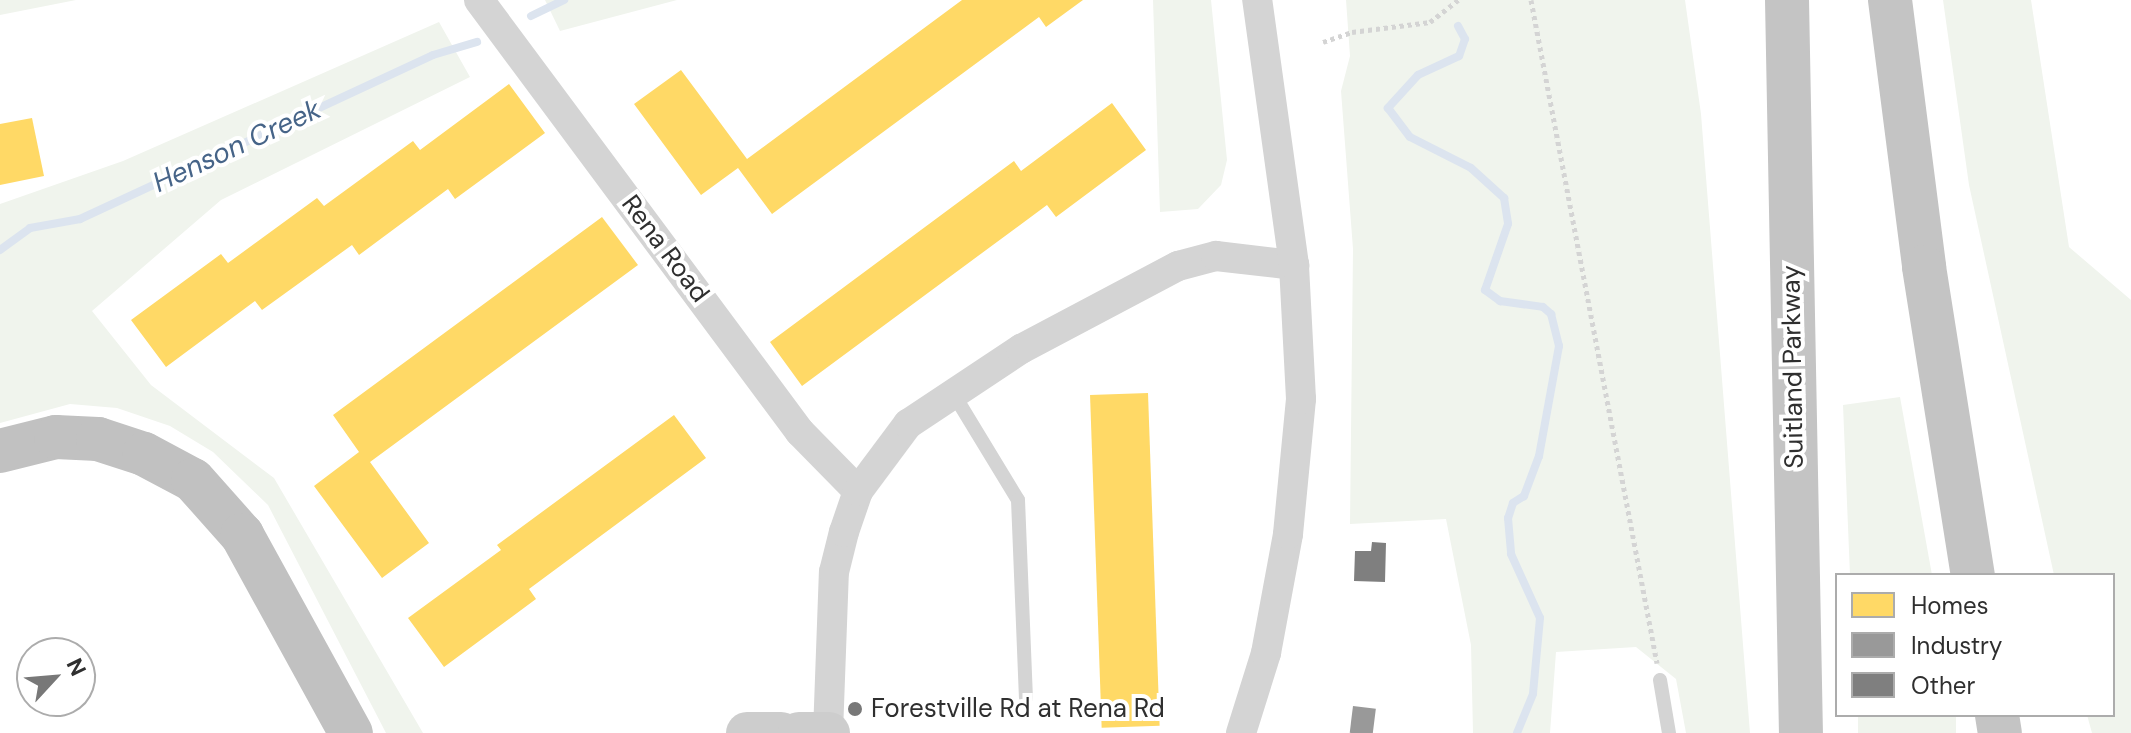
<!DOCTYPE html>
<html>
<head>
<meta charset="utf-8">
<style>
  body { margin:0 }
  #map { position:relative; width:2131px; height:733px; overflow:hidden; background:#fff; font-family:"DM Sans",sans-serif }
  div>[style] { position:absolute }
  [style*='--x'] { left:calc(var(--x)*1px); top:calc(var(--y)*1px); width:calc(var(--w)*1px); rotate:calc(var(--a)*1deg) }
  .green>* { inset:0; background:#f0f4ed; transform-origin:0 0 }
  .homes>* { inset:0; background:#ffd966; transform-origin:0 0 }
  .industry>* { inset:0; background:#999; transform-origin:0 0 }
  .stream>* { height:8px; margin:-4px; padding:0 4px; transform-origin:4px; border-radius:4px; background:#dce4ef }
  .building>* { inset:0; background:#7f7f7f }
  .path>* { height:5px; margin-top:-2.5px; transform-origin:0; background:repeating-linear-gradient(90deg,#d4d4d4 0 4px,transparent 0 8px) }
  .service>* { height:14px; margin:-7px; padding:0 7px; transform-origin:7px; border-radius:7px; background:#d4d4d4 }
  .minor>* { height:30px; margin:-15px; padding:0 15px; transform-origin:15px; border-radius:15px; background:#d4d4d4 }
  .secondary>* { height:42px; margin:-21px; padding:0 21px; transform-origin:21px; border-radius:21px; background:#cdcdcd }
  .trunk>* { height:44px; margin:-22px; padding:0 22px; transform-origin:22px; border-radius:22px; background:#c4c4c4 }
  .motorway>* { height:44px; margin:-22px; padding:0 22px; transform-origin:22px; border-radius:22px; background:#c1c1c1 }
  .dots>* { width:22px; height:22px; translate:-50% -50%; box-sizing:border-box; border:4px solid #fff; border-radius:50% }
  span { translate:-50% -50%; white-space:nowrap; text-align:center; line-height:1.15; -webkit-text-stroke:8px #fff; paint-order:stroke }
  .street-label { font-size:26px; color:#2f2f2f }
  .poi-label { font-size:26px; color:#2f2f2f }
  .left { translate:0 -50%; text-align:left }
  .water-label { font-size:28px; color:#466488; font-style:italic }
  .legend { position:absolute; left:1835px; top:573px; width:280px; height:144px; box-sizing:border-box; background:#fff; border:2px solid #acacac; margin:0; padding:10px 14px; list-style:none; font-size:24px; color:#2f2f2f }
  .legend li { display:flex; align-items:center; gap:16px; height:40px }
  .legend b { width:40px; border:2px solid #acacac }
  .north { position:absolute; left:16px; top:637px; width:80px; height:80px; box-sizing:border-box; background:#fff; border:2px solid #acacac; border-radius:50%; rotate:64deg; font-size:22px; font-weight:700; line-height:32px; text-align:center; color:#2f2f2f }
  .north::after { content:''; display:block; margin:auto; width:28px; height:36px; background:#787878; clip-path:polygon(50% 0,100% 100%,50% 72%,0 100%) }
</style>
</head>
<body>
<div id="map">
  <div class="green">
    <div style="clip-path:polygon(0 0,76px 0,0 15px)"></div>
    <div style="clip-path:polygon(545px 0,677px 0,560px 31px)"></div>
    <div style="clip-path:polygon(1153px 0,1211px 0,1227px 160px,1221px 185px,1198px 209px,1160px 212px)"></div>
    <div style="clip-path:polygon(1346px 0,1685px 0,1701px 114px,1750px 733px,1686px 733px,1676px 679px,1636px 647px,1556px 652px,1550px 733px,1473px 733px,1471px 645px,1446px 519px,1350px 524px,1353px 249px,1341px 91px,1350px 56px)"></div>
    <div style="clip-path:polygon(1943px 0,2031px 0,2069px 247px,2131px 300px,2131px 733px,2092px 733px,2087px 715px,2113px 715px,2113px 575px,2054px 575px,1969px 185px)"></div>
    <div style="clip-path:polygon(439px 22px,470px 77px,221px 200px,92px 311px,151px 385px,274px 478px,423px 733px,386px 733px,268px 505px,213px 452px,170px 426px,117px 408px,70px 404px,0 423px,0 204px,123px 161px)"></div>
    <div style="clip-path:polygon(1900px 397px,1932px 575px,1850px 575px,1843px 405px)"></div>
    <div style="left:1858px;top:715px;width:98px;height:18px"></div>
  </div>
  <div class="homes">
    <div style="clip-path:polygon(962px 0,1083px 0,1046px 27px,1039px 17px,772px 214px,738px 168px,701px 195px,634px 104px,681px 70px,747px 159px)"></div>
    <div style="clip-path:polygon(509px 84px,545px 133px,455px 199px,448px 189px,359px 255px,352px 245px,262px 310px,255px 301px,166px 367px,131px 320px,221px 254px,228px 263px,317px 198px,324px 206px,413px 141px,420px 150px)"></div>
    <div style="clip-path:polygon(1112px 103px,1146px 150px,1056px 217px,1047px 205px,802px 386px,770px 342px,1014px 161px,1021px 171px)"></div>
    <div style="clip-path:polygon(32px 118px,44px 176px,0 185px,0 124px)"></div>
    <div style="clip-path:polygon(602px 217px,638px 265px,370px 462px,429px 543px,382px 578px,314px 486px,359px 452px,333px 415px)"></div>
    <div style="left:1148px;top:393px;width:333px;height:58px;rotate:88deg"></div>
    <div style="clip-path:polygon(674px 415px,706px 458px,529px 589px,536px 599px,444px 667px,408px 618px,501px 550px,497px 545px)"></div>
  </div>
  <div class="industry">
    <div style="left:1353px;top:706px;width:23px;height:27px;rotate:7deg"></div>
  </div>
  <div class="stream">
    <div style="--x:531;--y:16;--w:37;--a:-26"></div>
    <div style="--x:1458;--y:26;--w:15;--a:62"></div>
    <div style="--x:1465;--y:39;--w:18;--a:109"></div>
    <div style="--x:1459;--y:56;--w:45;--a:155.1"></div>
    <div style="--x:1418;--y:75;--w:45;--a:132.3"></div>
    <div style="--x:1388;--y:108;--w:36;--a:53"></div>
    <div style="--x:1410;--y:137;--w:68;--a:26.9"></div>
    <div style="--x:1471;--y:168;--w:45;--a:42.3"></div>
    <div style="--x:1504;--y:198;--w:26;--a:81"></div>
    <div style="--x:1508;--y:224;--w:70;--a:109.2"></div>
    <div style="--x:1485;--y:290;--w:19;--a:36"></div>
    <div style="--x:1500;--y:301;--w:43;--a:7.9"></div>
    <div style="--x:1543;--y:307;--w:11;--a:41"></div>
    <div style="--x:1551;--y:314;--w:33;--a:76"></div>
    <div style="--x:1559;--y:346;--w:112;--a:100.3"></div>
    <div style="--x:1539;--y:456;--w:43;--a:110.6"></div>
    <div style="--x:1524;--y:496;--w:13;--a:148"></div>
    <div style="--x:1513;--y:503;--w:16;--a:108"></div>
    <div style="--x:1508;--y:518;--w:36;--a:85"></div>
    <div style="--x:1511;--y:554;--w:70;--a:65.6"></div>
    <div style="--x:1540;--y:618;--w:76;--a:95.3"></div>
    <div style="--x:1533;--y:694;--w:42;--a:112.3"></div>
    <div style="--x:0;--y:250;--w:37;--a:-36"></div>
    <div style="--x:30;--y:228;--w:51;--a:-10.2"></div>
    <div style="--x:80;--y:219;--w:389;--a:-24.9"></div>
    <div style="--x:433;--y:55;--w:46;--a:-16.5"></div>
  </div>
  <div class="building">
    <div style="clip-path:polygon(1372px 542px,1386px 543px,1385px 582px,1354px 581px,1355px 551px,1371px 551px)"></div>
  </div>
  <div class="path">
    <div style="--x:1531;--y:0;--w:675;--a:79.24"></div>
    <div style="--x:1323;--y:42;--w:31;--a:-19"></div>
    <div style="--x:1352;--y:32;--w:79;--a:-7.3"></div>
    <div style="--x:1430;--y:22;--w:36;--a:-38"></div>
  </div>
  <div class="service">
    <div style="--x:953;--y:393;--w:125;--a:58.7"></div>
    <div style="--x:1018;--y:500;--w:198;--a:87.7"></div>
    <div style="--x:1660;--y:680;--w:54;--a:80.4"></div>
  </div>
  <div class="minor">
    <div style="--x:479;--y:0;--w:538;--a:53.39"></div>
    <div style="--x:800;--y:432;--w:83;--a:45.5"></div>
    <div style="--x:828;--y:733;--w:161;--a:-87.9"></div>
    <div style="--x:834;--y:572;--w:41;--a:-76"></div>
    <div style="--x:844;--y:532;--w:43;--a:-71.1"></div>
    <div style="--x:858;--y:491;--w:84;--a:-53.3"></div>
    <div style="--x:908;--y:424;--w:136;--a:-33.6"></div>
    <div style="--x:1021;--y:349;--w:178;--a:-27.9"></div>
    <div style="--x:1178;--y:266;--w:39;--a:-15"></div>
    <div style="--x:1216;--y:256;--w:79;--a:6.6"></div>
    <div style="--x:1241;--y:733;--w:84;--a:-72.6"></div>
    <div style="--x:1266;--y:653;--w:121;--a:-79.5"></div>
    <div style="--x:1288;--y:534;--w:136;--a:-84.5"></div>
    <div style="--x:1301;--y:399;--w:134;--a:-93"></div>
    <div style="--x:1294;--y:265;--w:268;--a:-97.9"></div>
  </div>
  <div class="secondary">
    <div style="--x:747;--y:733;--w:34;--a:0"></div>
    <div style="--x:799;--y:733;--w:30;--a:0"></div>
  </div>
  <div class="trunk">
    <div style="--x:1787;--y:0;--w:733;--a:88.91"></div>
    <div style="--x:1890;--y:0;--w:269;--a:82.7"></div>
    <div style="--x:1924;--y:267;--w:312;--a:81"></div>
    <div style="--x:1997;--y:715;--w:18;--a:81"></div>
  </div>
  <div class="motorway">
    <div style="--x:0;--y:451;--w:58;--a:-14"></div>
    <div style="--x:56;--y:437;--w:42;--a:2.7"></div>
    <div style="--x:98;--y:439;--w:48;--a:18.1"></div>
    <div style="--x:144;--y:454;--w:55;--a:28"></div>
    <div style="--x:193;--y:480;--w:74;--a:48.3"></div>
    <div style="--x:242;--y:535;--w:226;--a:61.2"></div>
  </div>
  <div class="dots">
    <div style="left:855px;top:709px;background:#787878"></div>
  </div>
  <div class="street-label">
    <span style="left:665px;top:249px;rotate:53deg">Rena Road</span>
    <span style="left:1793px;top:367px;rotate:-91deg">Suitland Parkway</span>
  </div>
  <div class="poi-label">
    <span class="left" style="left:871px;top:709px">Forestville Rd at Rena Rd</span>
  </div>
  <div class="water-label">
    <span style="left:237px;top:146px;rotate:-25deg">Henson Creek</span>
  </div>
  <ul class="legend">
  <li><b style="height:22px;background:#ffd966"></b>Homes</li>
  <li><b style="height:22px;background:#999"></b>Industry</li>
  <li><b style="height:22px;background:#7f7f7f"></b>Other</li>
  </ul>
  <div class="north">N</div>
</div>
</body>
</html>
